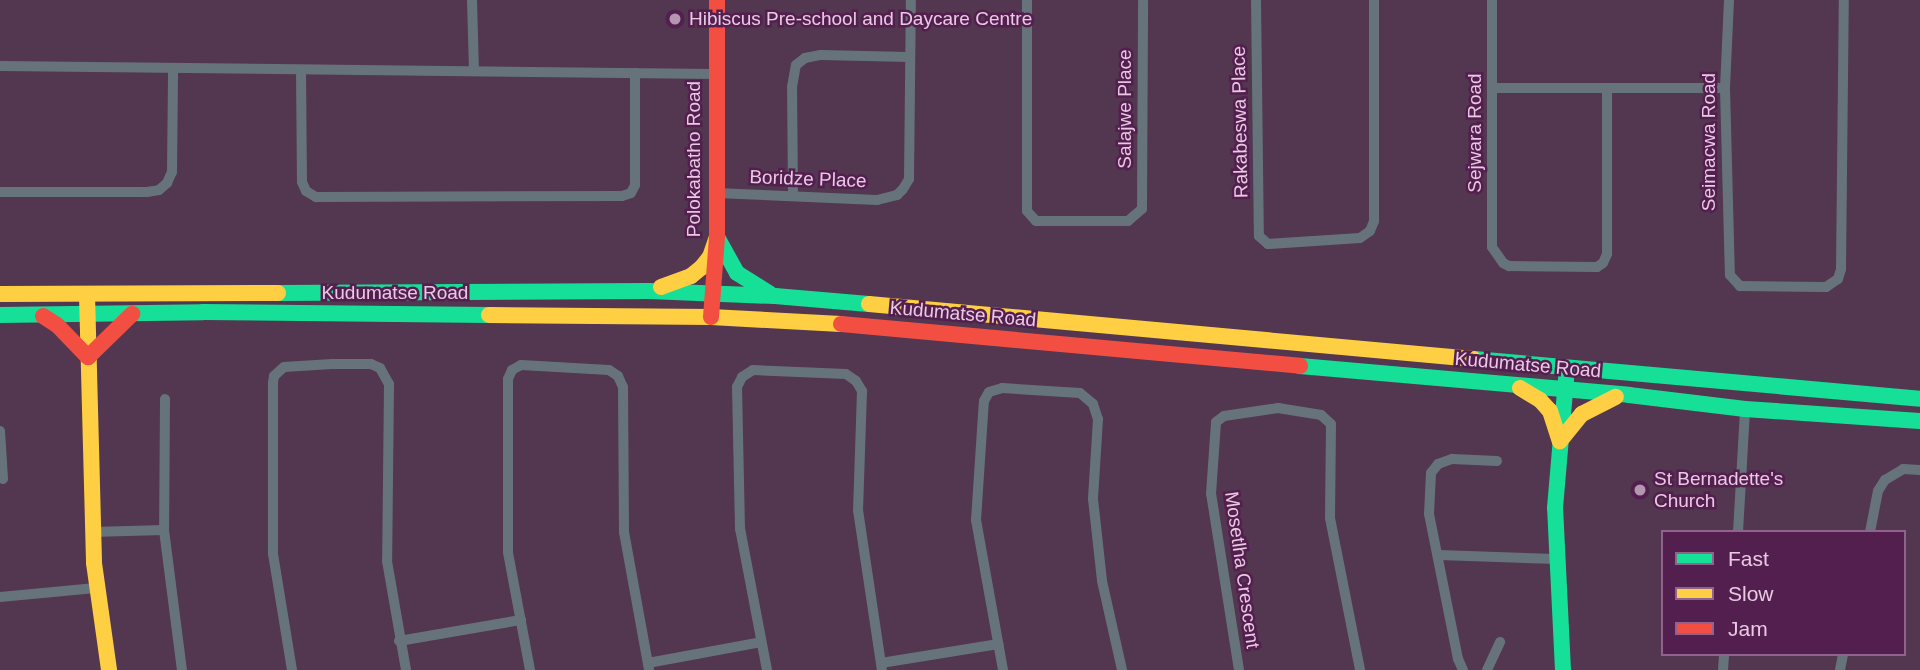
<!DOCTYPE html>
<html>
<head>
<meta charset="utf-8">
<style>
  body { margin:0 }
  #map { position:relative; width:1920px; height:670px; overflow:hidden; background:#533650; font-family:Helvetica,sans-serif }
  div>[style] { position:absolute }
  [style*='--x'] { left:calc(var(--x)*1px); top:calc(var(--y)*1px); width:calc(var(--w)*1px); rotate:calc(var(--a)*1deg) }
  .street>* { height:10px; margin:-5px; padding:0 5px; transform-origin:5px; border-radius:5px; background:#67737b }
  .fast>* { height:16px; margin:-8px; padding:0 8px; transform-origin:8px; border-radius:8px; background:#16e098 }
  .slow>* { height:16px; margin:-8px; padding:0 8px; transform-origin:8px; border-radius:8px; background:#ffcf43 }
  .jam>* { height:16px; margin:-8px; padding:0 8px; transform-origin:8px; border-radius:8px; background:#f24e42 }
  .dots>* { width:19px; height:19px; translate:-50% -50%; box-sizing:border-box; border:4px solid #531f4f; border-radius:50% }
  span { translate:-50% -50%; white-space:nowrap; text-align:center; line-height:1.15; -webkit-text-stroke:5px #531f4f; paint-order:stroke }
  .poi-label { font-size:19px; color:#e9c9e4 }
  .left { translate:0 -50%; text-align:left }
  .street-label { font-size:19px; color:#e9c9e4 }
  .legend { position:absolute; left:1661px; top:530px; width:245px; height:126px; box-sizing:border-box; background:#531f4f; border:2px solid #8f638b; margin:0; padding:9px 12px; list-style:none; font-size:21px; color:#e9c9e4 }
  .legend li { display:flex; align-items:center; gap:14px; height:35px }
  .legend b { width:35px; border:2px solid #8f638b }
</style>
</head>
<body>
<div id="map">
  <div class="street">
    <div style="--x:472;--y:0;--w:70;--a:88.4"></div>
    <div style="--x:1027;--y:0;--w:211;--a:90"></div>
    <div style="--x:1027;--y:211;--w:13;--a:48"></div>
    <div style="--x:1036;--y:221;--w:92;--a:0"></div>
    <div style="--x:1128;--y:221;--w:18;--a:-41"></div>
    <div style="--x:1142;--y:209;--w:209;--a:-89.7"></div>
    <div style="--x:1256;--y:0;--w:236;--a:89.3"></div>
    <div style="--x:1259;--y:236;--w:12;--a:42"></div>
    <div style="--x:1268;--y:244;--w:92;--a:-3.7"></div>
    <div style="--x:1360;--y:238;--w:12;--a:-35"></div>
    <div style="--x:1370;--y:231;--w:11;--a:-68"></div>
    <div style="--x:1374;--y:221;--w:221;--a:-90"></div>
    <div style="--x:1492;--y:0;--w:247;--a:90"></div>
    <div style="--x:1492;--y:247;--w:19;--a:55"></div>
    <div style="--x:1503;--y:263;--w:7;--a:27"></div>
    <div style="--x:1509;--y:266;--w:88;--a:0.7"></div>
    <div style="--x:1597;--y:267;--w:7;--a:-34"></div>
    <div style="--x:1603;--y:263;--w:10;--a:-66"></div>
    <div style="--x:1607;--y:254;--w:166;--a:-90"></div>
    <div style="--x:1729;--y:0;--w:88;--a:92.6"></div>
    <div style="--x:1725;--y:88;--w:187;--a:88.5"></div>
    <div style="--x:1730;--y:275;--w:15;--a:48"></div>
    <div style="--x:1740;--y:286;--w:86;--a:0.7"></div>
    <div style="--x:1826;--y:287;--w:14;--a:-34"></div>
    <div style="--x:1838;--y:279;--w:10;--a:-73"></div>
    <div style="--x:1841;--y:269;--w:269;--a:-89.4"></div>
    <div style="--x:0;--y:66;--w:715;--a:0.64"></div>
    <div style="--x:301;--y:71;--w:111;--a:89.5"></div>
    <div style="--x:302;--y:182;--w:10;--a:66"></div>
    <div style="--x:306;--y:191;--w:12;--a:31"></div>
    <div style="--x:316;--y:197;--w:306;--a:-0.2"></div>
    <div style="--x:622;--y:196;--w:9;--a:-18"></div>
    <div style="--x:631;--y:193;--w:9;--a:-63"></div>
    <div style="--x:635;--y:185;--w:112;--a:-90"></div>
    <div style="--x:1493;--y:88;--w:232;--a:0"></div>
    <div style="--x:0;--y:192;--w:147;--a:0"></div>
    <div style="--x:147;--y:192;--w:12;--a:-9"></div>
    <div style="--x:159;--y:190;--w:11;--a:-41"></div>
    <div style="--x:167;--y:183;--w:12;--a:-66"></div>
    <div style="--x:172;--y:172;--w:104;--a:-89.4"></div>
    <div style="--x:716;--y:193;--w:161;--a:2.5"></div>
    <div style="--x:877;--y:200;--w:21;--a:-14"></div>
    <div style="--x:897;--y:195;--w:8;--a:-45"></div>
    <div style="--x:903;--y:189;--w:12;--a:-59"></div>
    <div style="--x:909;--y:179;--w:179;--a:-89.4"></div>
    <div style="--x:793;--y:196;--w:109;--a:-90.5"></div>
    <div style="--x:792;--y:87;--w:22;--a:-80"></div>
    <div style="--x:796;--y:65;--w:11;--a:-38"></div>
    <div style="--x:805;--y:58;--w:16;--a:-11"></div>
    <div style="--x:821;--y:55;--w:88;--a:1.3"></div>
    <div style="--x:165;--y:399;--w:131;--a:90.4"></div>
    <div style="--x:164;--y:530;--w:141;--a:82.7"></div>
    <div style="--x:0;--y:431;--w:48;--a:86.4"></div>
    <div style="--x:92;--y:532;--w:72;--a:-1.6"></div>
    <div style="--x:1738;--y:532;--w:123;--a:-86.7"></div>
    <div style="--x:1870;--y:532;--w:42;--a:-79"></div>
    <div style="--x:1878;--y:491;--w:13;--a:-58"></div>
    <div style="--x:1885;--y:480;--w:21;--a:-31"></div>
    <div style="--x:1903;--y:469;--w:17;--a:3"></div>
    <div style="--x:1439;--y:555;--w:117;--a:2"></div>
    <div style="--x:0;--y:597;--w:96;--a:-5.4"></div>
    <div style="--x:399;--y:641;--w:124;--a:-9.8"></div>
    <div style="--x:648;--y:663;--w:115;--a:-10.5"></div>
    <div style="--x:881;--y:663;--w:119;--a:-9.2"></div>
    <div style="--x:292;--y:670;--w:118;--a:-99.3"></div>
    <div style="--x:273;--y:554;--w:171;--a:-90"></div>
    <div style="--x:273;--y:383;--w:7;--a:-82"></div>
    <div style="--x:274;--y:376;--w:13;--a:-42"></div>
    <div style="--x:284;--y:367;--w:48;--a:-3.6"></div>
    <div style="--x:332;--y:364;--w:39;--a:0"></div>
    <div style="--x:371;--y:364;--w:10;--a:24"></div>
    <div style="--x:380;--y:368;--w:18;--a:61"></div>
    <div style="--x:389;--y:384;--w:177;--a:90.6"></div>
    <div style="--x:387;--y:561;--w:111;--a:80.1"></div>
    <div style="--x:530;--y:670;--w:120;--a:-100.6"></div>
    <div style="--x:508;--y:552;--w:173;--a:-90"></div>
    <div style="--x:508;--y:379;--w:10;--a:-66"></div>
    <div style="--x:512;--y:370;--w:10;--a:-29"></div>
    <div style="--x:521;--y:365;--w:88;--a:3.3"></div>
    <div style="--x:609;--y:370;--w:11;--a:34"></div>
    <div style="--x:618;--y:376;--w:12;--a:66"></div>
    <div style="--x:623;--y:387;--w:145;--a:89.6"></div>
    <div style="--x:624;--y:532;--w:140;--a:79.7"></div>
    <div style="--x:767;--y:670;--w:144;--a:-100.8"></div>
    <div style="--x:740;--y:529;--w:142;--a:-91.2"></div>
    <div style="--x:737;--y:387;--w:11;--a:-63"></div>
    <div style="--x:742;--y:377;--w:13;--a:-32"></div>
    <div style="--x:753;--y:370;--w:93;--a:2.5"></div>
    <div style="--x:846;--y:374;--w:12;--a:35"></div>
    <div style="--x:856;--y:381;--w:12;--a:59"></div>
    <div style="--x:862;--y:391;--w:119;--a:91.9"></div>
    <div style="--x:858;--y:510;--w:162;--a:81.5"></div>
    <div style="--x:1003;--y:670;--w:152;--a:-100.2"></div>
    <div style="--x:976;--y:520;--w:119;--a:-86.2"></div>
    <div style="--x:984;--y:401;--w:10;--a:-61"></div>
    <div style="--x:989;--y:392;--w:14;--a:-17"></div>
    <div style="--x:1002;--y:388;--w:78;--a:3.7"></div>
    <div style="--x:1080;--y:393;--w:17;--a:40"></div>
    <div style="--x:1093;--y:404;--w:16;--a:72"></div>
    <div style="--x:1098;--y:419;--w:80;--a:93.6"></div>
    <div style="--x:1093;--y:499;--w:82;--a:83.7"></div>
    <div style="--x:1102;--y:581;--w:91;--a:77.3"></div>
    <div style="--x:1239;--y:670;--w:178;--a:-99"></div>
    <div style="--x:1211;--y:494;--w:72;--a:-86"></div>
    <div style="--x:1216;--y:422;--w:10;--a:-37"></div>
    <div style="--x:1224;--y:416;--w:55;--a:-8.4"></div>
    <div style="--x:1278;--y:408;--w:44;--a:9.2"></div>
    <div style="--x:1321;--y:415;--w:13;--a:42"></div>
    <div style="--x:1331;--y:424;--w:94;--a:90.6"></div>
    <div style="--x:1330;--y:518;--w:155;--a:78.8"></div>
    <div style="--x:1463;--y:670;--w:12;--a:-114"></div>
    <div style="--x:1458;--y:659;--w:148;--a:-101.3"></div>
    <div style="--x:1429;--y:514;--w:41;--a:-87.2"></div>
    <div style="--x:1431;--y:473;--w:11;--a:-52"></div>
    <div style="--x:1438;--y:464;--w:15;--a:-20"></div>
    <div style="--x:1452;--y:459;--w:45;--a:2.5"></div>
    <div style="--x:1487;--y:670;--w:31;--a:-65"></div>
    <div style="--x:1723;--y:670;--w:16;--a:-86"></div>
    <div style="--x:1840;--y:670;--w:16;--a:-79"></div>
  </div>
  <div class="fast">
    <div style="--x:717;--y:237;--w:41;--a:60.9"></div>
    <div style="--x:737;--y:273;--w:39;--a:32"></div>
    <div style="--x:278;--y:293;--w:371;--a:-0.3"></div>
    <div style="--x:649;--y:291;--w:126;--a:2.3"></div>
    <div style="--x:775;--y:296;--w:94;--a:4.9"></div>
    <div style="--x:0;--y:315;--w:203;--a:-0.8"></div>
    <div style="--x:203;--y:312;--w:286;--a:0.6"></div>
    <div style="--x:1474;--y:359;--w:448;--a:5.1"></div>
    <div style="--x:1300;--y:366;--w:330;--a:5"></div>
    <div style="--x:1629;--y:395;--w:117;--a:6.9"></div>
    <div style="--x:1745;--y:409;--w:175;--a:3.9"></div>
    <div style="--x:1563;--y:670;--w:162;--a:-92.8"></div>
    <div style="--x:1555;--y:508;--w:140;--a:-85.1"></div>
  </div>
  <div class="slow">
    <div style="--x:661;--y:287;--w:32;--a:-20"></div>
    <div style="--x:691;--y:276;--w:13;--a:-39"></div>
    <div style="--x:701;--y:268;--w:14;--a:-51"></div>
    <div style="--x:710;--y:257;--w:21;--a:-71"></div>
    <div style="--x:0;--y:294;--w:278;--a:-0.2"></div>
    <div style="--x:87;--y:294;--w:269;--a:88.5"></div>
    <div style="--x:94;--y:563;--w:108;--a:82"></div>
    <div style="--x:869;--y:304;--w:607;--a:5.19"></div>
    <div style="--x:489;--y:315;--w:222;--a:0.5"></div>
    <div style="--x:711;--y:317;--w:130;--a:3.1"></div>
    <div style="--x:1520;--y:388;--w:23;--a:31"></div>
    <div style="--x:1540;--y:400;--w:15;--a:48"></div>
    <div style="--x:1550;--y:411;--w:32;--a:72"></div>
    <div style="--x:1560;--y:441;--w:35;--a:-51"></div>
    <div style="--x:1582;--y:414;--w:38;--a:-27"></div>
  </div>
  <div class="jam">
    <div style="--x:43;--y:316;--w:17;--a:33"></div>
    <div style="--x:57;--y:325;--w:45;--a:45.9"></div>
    <div style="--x:88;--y:357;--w:62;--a:-44.3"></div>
    <div style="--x:711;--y:317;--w:80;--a:-85.7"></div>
    <div style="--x:717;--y:237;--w:237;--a:-90"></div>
    <div style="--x:841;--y:324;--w:461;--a:5.2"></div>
  </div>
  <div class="dots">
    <div style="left:675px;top:19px;background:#b496b0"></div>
    <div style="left:1640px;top:490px;background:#b496b0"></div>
  </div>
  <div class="poi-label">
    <span class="left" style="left:689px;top:19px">Hibiscus Pre-school and Daycare Centre</span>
    <span class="left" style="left:1654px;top:490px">St Bernadette's<br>Church</span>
  </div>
  <div class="street-label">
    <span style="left:1125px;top:109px;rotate:-90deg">Salajwe Place</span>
    <span style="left:1240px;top:122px;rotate:-91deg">Rakabeswa Place</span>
    <span style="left:1475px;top:133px;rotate:-90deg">Sejwara Road</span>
    <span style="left:1709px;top:142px;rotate:-90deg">Seimacwa Road</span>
    <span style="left:694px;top:159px;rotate:-90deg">Polokabatho Road</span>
    <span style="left:808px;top:179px;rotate:2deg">Boridze Place</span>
    <span style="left:395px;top:293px">Kudumatse Road</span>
    <span style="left:963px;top:314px;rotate:5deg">Kudumatse Road</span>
    <span style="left:1528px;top:365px;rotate:5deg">Kudumatse Road</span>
    <span style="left:1242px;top:570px;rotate:82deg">Mosetlha Crescent</span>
  </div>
  <ul class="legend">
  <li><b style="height:9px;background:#16e098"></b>Fast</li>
  <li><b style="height:9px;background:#ffcf43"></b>Slow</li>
  <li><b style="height:9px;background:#f24e42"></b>Jam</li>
  </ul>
</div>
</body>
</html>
